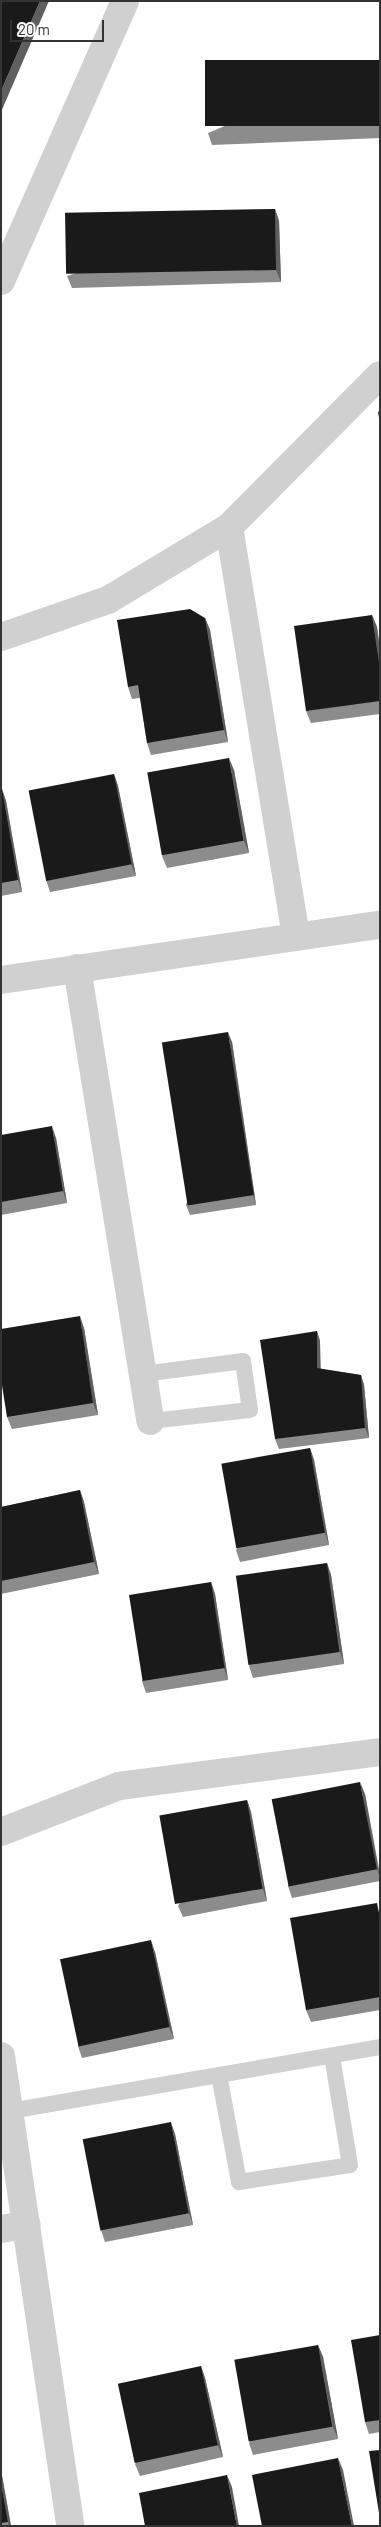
<!DOCTYPE html>
<html>
<head>
<meta charset="utf-8">
<style>
  body { margin:0 }
  #map { position:relative; width:381px; height:2527px; overflow:hidden; background:#fff; font-family:Barlow,sans-serif }
  div>[style] { position:absolute }
  [style*='--x'] { left:calc(var(--x)*1px); top:calc(var(--y)*1px); width:calc(var(--w)*1px); rotate:calc(var(--a)*1deg) }
  .service>* { height:16px; margin:-8px; padding:0 8px; transform-origin:8px; border-radius:8px; background:#d0d0d0 }
  .minor>* { height:28px; margin:-14px; padding:0 14px; transform-origin:14px; border-radius:14px; background:#d0d0d0 }
  .wall>* { inset:0; background:#8c8c8c }
  .shaded-wall>* { inset:0; background:#5f5f5f }
  .building>* { inset:0; background:#1a1a1a; transform-origin:0 0 }
  span { translate:-50% -50%; white-space:nowrap; text-align:center; line-height:1.15; -webkit-text-stroke:5px #fff; paint-order:stroke }
  .frame { position:absolute; inset:0; border:2px solid #333; pointer-events:none }
  .scale { position:absolute; left:10px; top:20px; width:94px; height:22px; box-sizing:border-box; border:2px solid #333; border-top:0; padding-left:6px; font-size:15px; line-height:18px; white-space:nowrap; color:#333; -webkit-text-stroke:4px #fff; paint-order:stroke }
</style>
</head>
<body>
<div id="map">
  <div class="service">
    <div style="--x:143;--y:1374;--w:101;--a:-7.4"></div>
    <div style="--x:243;--y:1361;--w:49;--a:81.9"></div>
    <div style="--x:250;--y:1410;--w:101;--a:173.7"></div>
    <div style="--x:219;--y:2075;--w:109;--a:79.4"></div>
    <div style="--x:239;--y:2182;--w:112;--a:-8.7"></div>
    <div style="--x:350;--y:2165;--w:110;--a:-99.4"></div>
    <div style="--x:10;--y:2111;--w:375;--a:-9.8"></div>
  </div>
  <div class="minor">
    <div style="--x:1;--y:281;--w:306;--a:-66.1"></div>
    <div style="--x:229;--y:527;--w:415;--a:80.7"></div>
    <div style="--x:1;--y:637;--w:113;--a:-19.1"></div>
    <div style="--x:108;--y:600;--w:141;--a:-31.1"></div>
    <div style="--x:229;--y:527;--w:214;--a:-45.2"></div>
    <div style="--x:77;--y:968;--w:459;--a:80.8"></div>
    <div style="--x:1;--y:980;--w:383;--a:-8.3"></div>
    <div style="--x:1;--y:1832;--w:127;--a:-21.3"></div>
    <div style="--x:119;--y:1786;--w:263;--a:-7.4"></div>
    <div style="--x:1;--y:2056;--w:475;--a:81.6"></div>
    <div style="--x:1;--y:2229;--w:26;--a:-9"></div>
  </div>
  <div class="wall">
    <div style="clip-path:polygon(380px 60px,380px 138px,212px 145px,208px 133px)"></div>
    <div style="clip-path:polygon(275px 209px,279px 221px,281px 282px,72px 288px,67px 276px)"></div>
    <div style="clip-path:polygon(372px 615px,377px 627px,380px 650px,380px 714px,311px 723px,306px 711px)"></div>
    <div style="clip-path:polygon(205px 618px,210px 630px,228px 742px,151px 755px,147px 743px,140px 698px,132px 699px,128px 687px)"></div>
    <div style="clip-path:polygon(234px 770px,249px 853px,167px 868px,162px 856px)"></div>
    <div style="clip-path:polygon(114px 774px,118px 786px,136px 876px,50px 892px,46px 880px)"></div>
    <div style="clip-path:polygon(1px 789px,2px 789px,6px 801px,22px 892px,1px 896px)"></div>
    <div style="clip-path:polygon(232px 1042px,256px 1205px,190px 1215px,186px 1205px)"></div>
    <div style="clip-path:polygon(1px 1135px,56px 1138px,67px 1203px,1px 1215px)"></div>
    <div style="clip-path:polygon(84px 1328px,98px 1415px,12px 1429px,7px 1417px)"></div>
    <div style="clip-path:polygon(317px 1331px,320px 1341px,320px 1369px,361px 1375px,364px 1385px,369px 1438px,279px 1449px,275px 1439px)"></div>
    <div style="clip-path:polygon(310px 1448px,314px 1460px,329px 1545px,240px 1562px,236px 1550px)"></div>
    <div style="clip-path:polygon(80px 1490px,84px 1502px,99px 1574px,1px 1594px,1px 1507px)"></div>
    <div style="clip-path:polygon(327px 1563px,331px 1575px,344px 1664px,253px 1678px,249px 1666px)"></div>
    <div style="clip-path:polygon(211px 1582px,215px 1594px,228px 1680px,146px 1693px,142px 1681px)"></div>
    <div style="clip-path:polygon(365px 1794px,380px 1874px,380px 1881px,292px 1898px,288px 1886px)"></div>
    <div style="clip-path:polygon(247px 1800px,251px 1812px,267px 1901px,183px 1917px,178px 1906px)"></div>
    <div style="clip-path:polygon(380px 1910px,380px 2010px,311px 2022px,306px 2010px)"></div>
    <div style="clip-path:polygon(155px 1952px,174px 2039px,82px 2058px,78px 2046px)"></div>
    <div style="clip-path:polygon(175px 2134px,193px 2225px,105px 2242px,101px 2230px)"></div>
    <div style="clip-path:polygon(380px 2335px,380px 2432px,369px 2434px,365px 2422px)"></div>
    <div style="clip-path:polygon(318px 2345px,323px 2357px,338px 2439px,253px 2455px,249px 2443px)"></div>
    <div style="clip-path:polygon(201px 2366px,205px 2378px,223px 2457px,140px 2476px,135px 2464px)"></div>
    <div style="clip-path:polygon(1px 2470px,11px 2526px,1px 2526px)"></div>
  </div>
  <div class="shaded-wall">
    <div style="clip-path:polygon(40px 1px,49px 1px,1px 112px,1px 91px)"></div>
    <div style="clip-path:polygon(275px 209px,279px 221px,281px 282px,276px 270px)"></div>
    <div style="clip-path:polygon(372px 615px,377px 627px,380px 650px,380px 669px)"></div>
    <div style="clip-path:polygon(205px 618px,210px 630px,228px 742px,224px 730px)"></div>
    <div style="clip-path:polygon(229px 758px,234px 770px,249px 853px,244px 841px)"></div>
    <div style="clip-path:polygon(114px 774px,118px 786px,136px 876px,131px 864px)"></div>
    <div style="clip-path:polygon(2px 789px,6px 801px,22px 892px,18px 880px)"></div>
    <div style="clip-path:polygon(228px 1032px,232px 1042px,256px 1205px,253px 1195px)"></div>
    <div style="clip-path:polygon(52px 1126px,56px 1138px,67px 1203px,63px 1191px)"></div>
    <div style="clip-path:polygon(80px 1316px,84px 1328px,98px 1415px,93px 1403px)"></div>
    <div style="clip-path:polygon(317px 1331px,320px 1341px,321px 1378px,317px 1368px)"></div>
    <div style="clip-path:polygon(361px 1375px,364px 1385px,369px 1438px,365px 1428px)"></div>
    <div style="clip-path:polygon(310px 1448px,314px 1460px,329px 1545px,325px 1533px)"></div>
    <div style="clip-path:polygon(80px 1490px,84px 1502px,99px 1574px,94px 1562px)"></div>
    <div style="clip-path:polygon(327px 1563px,331px 1575px,344px 1664px,340px 1652px)"></div>
    <div style="clip-path:polygon(211px 1582px,215px 1594px,228px 1680px,224px 1668px)"></div>
    <div style="clip-path:polygon(360px 1782px,365px 1794px,380px 1878px,377px 1869px)"></div>
    <div style="clip-path:polygon(247px 1800px,251px 1812px,267px 1901px,263px 1889px)"></div>
    <div style="clip-path:polygon(151px 1940px,155px 1952px,174px 2039px,169px 2027px)"></div>
    <div style="clip-path:polygon(171px 2122px,175px 2134px,193px 2225px,189px 2213px)"></div>
    <div style="clip-path:polygon(318px 2345px,323px 2357px,338px 2439px,333px 2427px)"></div>
    <div style="clip-path:polygon(201px 2366px,205px 2378px,223px 2457px,218px 2445px)"></div>
    <div style="clip-path:polygon(338px 2458px,343px 2470px,354px 2526px,352px 2526px)"></div>
    <div style="clip-path:polygon(1px 2470px,11px 2526px,9px 2526px,8px 2522px,1px 2483px)"></div>
    <div style="clip-path:polygon(227px 2475px,232px 2487px,239px 2526px,237px 2526px)"></div>
  </div>
  <div class="building">
    <div style="clip-path:polygon(1px 1px,40px 1px,1px 91px)"></div>
    <div style="left:380px;top:60px;width:66px;height:175px;rotate:90deg"></div>
    <div style="left:275px;top:209px;width:61px;height:210px;rotate:89deg"></div>
    <div style="clip-path:polygon(380px 411px,380px 423px,378px 412px)"></div>
    <div style="clip-path:polygon(190px 609px,205px 618px,224px 730px,147px 743px,138px 685px,128px 687px,117px 620px)"></div>
    <div style="clip-path:polygon(372px 615px,380px 669px,380px 701px,306px 711px,294px 626px)"></div>
    <div style="left:229px;top:758px;width:84px;height:83px;rotate:80deg"></div>
    <div style="left:114px;top:774px;width:92px;height:87px;rotate:79deg"></div>
    <div style="clip-path:polygon(1px 789px,2px 789px,18px 880px,1px 883px)"></div>
    <div style="left:228px;top:1032px;width:165px;height:67px;rotate:81deg"></div>
    <div style="clip-path:polygon(52px 1126px,63px 1191px,1px 1202px,1px 1135px)"></div>
    <div style="clip-path:polygon(80px 1316px,93px 1403px,7px 1417px,1px 1379px,1px 1329px)"></div>
    <div style="clip-path:polygon(317px 1331px,317px 1368px,361px 1375px,365px 1428px,275px 1439px,260px 1340px)"></div>
    <div style="left:310px;top:1448px;width:86px;height:90px;rotate:80deg"></div>
    <div style="clip-path:polygon(80px 1490px,94px 1562px,1px 1581px,1px 1507px)"></div>
    <div style="left:327px;top:1563px;width:90px;height:92px;rotate:82deg"></div>
    <div style="left:211px;top:1582px;width:87px;height:83px;rotate:81deg"></div>
    <div style="left:360px;top:1782px;width:89px;height:90px;rotate:79deg"></div>
    <div style="left:247px;top:1800px;width:90px;height:89px;rotate:80deg"></div>
    <div style="clip-path:polygon(377px 1903px,380px 1918px,380px 1997px,306px 2010px,290px 1918px)"></div>
    <div style="left:151px;top:1940px;width:89px;height:93px;rotate:78deg"></div>
    <div style="left:171px;top:2122px;width:93px;height:90px;rotate:79deg"></div>
    <div style="clip-path:polygon(380px 2335px,380px 2420px,365px 2422px,351px 2340px)"></div>
    <div style="left:318px;top:2345px;width:83px;height:85px;rotate:80deg"></div>
    <div style="left:201px;top:2366px;width:81px;height:85px;rotate:78deg"></div>
    <div style="clip-path:polygon(380px 2450px,380px 2519px,369px 2451px)"></div>
    <div style="clip-path:polygon(338px 2458px,352px 2526px,262px 2526px,252px 2475px)"></div>
    <div style="clip-path:polygon(227px 2475px,237px 2526px,145px 2526px,139px 2493px)"></div>
    <div style="clip-path:polygon(1px 2483px,8px 2522px,1px 2523px)"></div>
  </div>
  <div class="frame"></div>
  <div class="scale">20 m</div>
</div>
</body>
</html>
